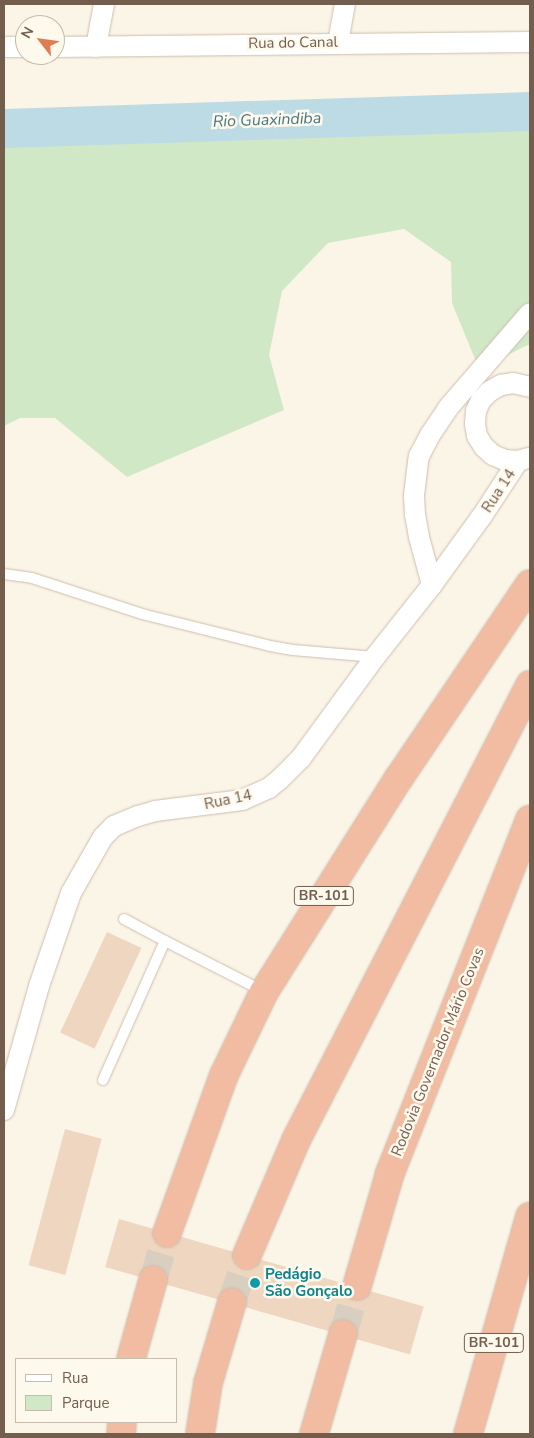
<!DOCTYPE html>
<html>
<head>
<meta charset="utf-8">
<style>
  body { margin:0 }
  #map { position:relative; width:534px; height:1438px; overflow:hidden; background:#fbf5e7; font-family:"Nunito Sans",sans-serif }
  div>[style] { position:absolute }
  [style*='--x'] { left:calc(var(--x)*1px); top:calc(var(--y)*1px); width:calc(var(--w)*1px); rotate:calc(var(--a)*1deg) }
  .green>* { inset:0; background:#d1e8c6 }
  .river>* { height:39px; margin:-19.5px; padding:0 19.5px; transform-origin:19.5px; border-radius:19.5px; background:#bcdbe4 }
  .building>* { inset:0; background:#efd6c0; transform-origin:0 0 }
  .highway-tunnel>* { height:28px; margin-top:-14px; transform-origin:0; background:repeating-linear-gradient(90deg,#d9cfc0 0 28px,transparent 0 42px) }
  .roads { filter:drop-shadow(0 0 1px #ccbdae) drop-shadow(0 0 1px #ccbdae) }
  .lane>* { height:10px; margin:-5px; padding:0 5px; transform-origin:5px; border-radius:5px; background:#fff }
  .street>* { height:20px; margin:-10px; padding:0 10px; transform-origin:10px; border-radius:10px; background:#fff }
  .highway>* { height:28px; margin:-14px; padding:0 14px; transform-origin:14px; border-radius:14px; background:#f2bca2 }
  .dots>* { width:14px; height:14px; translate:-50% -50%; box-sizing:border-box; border:2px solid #fef9ed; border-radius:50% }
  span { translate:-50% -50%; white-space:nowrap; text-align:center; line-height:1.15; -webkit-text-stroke:5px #fef9ed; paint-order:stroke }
  .shield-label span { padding:1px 4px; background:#fef9ed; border:1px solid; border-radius:4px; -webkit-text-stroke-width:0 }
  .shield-label { font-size:14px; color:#735d4d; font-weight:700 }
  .street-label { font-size:15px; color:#735d4d }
  .culture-label { font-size:15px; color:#0d838f; font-weight:700 }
  .left { translate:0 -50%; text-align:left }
  .water-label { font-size:16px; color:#477685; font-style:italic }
  .frame { position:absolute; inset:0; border:5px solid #735d4d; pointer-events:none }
  .legend { position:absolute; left:15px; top:1358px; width:162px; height:65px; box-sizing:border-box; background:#fef9ed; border:1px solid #c6bbad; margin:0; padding:6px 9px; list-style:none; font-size:15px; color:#735d4d }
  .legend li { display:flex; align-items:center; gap:10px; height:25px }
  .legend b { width:25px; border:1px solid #c6bbad }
  .north { position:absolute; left:15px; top:15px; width:50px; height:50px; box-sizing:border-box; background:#fef9ed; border:1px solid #c6bbad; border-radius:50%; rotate:300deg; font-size:14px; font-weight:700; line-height:20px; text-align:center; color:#735d4d }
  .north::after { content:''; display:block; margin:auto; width:18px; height:22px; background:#de7d53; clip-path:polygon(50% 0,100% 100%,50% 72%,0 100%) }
</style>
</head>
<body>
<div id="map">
  <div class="green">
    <div style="clip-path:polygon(530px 112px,530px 344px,479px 369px,452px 303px,451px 262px,404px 229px,328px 243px,282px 291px,269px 355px,284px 410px,127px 477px,55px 418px,20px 418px,4px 426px,4px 129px)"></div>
  </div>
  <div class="river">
    <div style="--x:4;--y:128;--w:526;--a:-1.85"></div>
  </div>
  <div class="building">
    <div style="left:107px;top:932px;width:38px;height:111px;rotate:25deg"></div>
    <div style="left:65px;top:1129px;width:38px;height:141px;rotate:15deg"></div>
    <div style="left:119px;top:1219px;width:317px;height:50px;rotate:16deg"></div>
  </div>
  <div class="highway-tunnel">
    <div style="--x:153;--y:1280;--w:49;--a:-73.4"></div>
    <div style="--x:232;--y:1302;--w:49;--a:-72.3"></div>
    <div style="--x:343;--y:1334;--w:50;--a:-73.7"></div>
  </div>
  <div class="roads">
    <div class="lane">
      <div style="--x:4;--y:574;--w:28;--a:8"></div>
      <div style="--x:32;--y:578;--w:116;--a:18.1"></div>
      <div style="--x:142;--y:614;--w:132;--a:14"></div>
      <div style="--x:270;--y:646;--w:23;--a:10"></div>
      <div style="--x:293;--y:650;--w:82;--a:4.9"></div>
      <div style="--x:124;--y:919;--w:47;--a:28.2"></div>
      <div style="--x:103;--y:1080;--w:152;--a:-66"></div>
      <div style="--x:165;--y:941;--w:110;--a:27"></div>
    </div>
    <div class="street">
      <div style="--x:338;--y:43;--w:40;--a:-80"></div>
      <div style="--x:4;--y:47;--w:21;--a:0"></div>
      <div style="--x:55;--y:47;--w:475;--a:-0.6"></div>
      <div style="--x:96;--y:47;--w:44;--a:-79.5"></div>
      <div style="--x:528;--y:458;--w:10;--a:163"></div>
      <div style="--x:518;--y:461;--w:13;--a:-176"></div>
      <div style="--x:505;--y:460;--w:13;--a:-157"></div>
      <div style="--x:493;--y:455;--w:12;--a:-138"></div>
      <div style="--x:484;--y:447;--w:13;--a:-122"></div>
      <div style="--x:477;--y:436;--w:12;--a:-99"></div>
      <div style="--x:475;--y:424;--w:13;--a:-86"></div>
      <div style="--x:476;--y:411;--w:12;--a:-66"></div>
      <div style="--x:481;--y:400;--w:13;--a:-45"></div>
      <div style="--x:490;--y:391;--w:13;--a:-29"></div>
      <div style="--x:501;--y:385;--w:12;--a:-9"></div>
      <div style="--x:513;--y:383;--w:17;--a:13"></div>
      <div style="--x:432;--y:585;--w:50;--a:-105.2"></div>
      <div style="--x:419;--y:537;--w:22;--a:-100"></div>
      <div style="--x:415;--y:515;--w:20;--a:-93"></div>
      <div style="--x:414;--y:495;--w:39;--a:-83"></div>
      <div style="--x:419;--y:456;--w:24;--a:-62"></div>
      <div style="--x:430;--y:435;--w:32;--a:-56"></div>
      <div style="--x:448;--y:408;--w:125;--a:-49.2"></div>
      <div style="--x:4;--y:1110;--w:129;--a:-74.2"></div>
      <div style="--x:39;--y:986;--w:98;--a:-71"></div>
      <div style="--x:71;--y:893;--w:64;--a:-60.3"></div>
      <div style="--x:103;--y:837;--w:16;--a:-45"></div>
      <div style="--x:114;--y:826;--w:26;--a:-23"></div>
      <div style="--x:138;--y:816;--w:18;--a:-16"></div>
      <div style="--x:155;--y:811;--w:88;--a:-7.2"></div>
      <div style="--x:242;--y:800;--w:30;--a:-24"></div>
      <div style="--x:269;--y:788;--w:13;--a:-39"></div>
      <div style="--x:279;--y:780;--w:31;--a:-45"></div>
      <div style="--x:301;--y:758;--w:125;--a:-53.8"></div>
      <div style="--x:375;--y:657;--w:92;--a:-51.6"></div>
      <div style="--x:432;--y:585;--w:85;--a:-54.1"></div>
      <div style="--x:482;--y:516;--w:66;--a:-56.8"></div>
    </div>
    <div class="highway">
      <div style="--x:167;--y:1233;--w:168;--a:-70.2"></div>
      <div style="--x:224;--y:1075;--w:92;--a:-64.3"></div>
      <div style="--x:264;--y:992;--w:253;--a:-57.8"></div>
      <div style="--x:399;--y:778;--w:234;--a:-56"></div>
      <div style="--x:247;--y:1255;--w:125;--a:-66.9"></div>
      <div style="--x:296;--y:1140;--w:512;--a:-62.78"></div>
      <div style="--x:357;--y:1286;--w:118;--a:-73.7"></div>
      <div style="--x:390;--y:1173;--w:380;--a:-68.4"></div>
      <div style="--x:131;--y:1359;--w:82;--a:-74.4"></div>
      <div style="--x:121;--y:1434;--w:12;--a:-85"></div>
      <div style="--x:200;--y:1434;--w:52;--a:-81.1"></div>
      <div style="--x:208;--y:1383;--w:84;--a:-73.5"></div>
      <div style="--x:314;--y:1434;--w:104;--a:-73.8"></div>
      <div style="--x:468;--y:1434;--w:226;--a:-74.1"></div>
    </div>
  </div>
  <div class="dots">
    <div style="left:255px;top:1283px;background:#0f9aa8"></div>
  </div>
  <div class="shield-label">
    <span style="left:324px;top:896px">BR-101</span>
    <span style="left:494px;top:1343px">BR-101</span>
  </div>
  <div class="street-label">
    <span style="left:293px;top:43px;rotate:-1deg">Rua do Canal</span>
    <span style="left:499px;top:491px;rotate:-57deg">Rua 14</span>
    <span style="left:228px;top:800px;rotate:-12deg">Rua 14</span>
    <span style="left:438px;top:1052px;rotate:-68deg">Rodovia Governador Mário Covas</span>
  </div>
  <div class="culture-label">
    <span class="left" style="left:265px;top:1283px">Pedágio<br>São Gonçalo</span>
  </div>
  <div class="water-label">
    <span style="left:267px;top:120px;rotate:-2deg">Rio Guaxindiba</span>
  </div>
  <div class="frame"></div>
  <ul class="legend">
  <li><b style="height:6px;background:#fff"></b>Rua</li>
  <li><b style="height:14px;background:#d1e8c6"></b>Parque</li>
  </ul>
  <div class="north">N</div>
</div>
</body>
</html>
